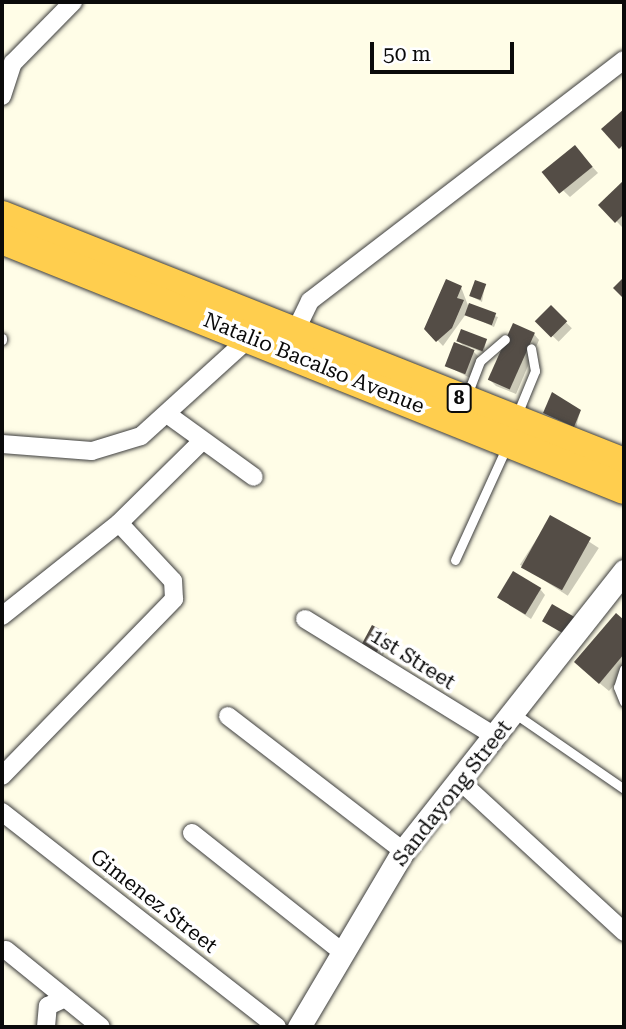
<!DOCTYPE html>
<html>
<head>
<meta charset="utf-8">
<style>
  body { margin:0 }
  #map { position:relative; width:626px; height:1029px; overflow:hidden; background:#fffde7; font-family:"Roboto Serif",serif }
  div>[style] { position:absolute }
  [style*='--x'] { left:calc(var(--x)*1px); top:calc(var(--y)*1px); width:calc(var(--w)*1px); rotate:calc(var(--a)*1deg) }
  .shadow>* { inset:0; background:#0003; transform-origin:0 0 }
  .building>* { inset:0; background:#544d46; transform-origin:0 0 }
  .roads { filter:drop-shadow(0 0 2px #3d3d3d) drop-shadow(0 0 2px #3d3d3d) }
  .service>* { height:9px; margin:-4.5px; padding:0 4.5px; transform-origin:4.5px; border-radius:4.5px; background:#fff }
  .minor>* { height:18px; margin:-9px; padding:0 9px; transform-origin:9px; border-radius:9px; background:#fff }
  .tertiary>* { height:23px; margin:-11.5px; padding:0 11.5px; transform-origin:11.5px; border-radius:11.5px; background:#fff }
  .trunk>* { height:30px; margin:-15px; padding:0 15px; transform-origin:15px; border-radius:15px; background:#ffce4e }
  span { translate:-50% -50%; white-space:nowrap; text-align:center; line-height:1.15; -webkit-text-stroke:7px #fff; paint-order:stroke }
  .shield-label span { padding:2px 5px; background:#fff; border:2px solid; border-radius:5px; -webkit-text-stroke-width:0 }
  .shield-label { font-size:19px; color:#0a0a0a; font-weight:700 }
  .street-label { font-size:21px; color:#0a0a0a }
  .frame { position:absolute; inset:0; border:4px solid #0a0a0a; pointer-events:none }
  .scale { position:absolute; left:370px; top:42px; width:144px; height:32px; box-sizing:border-box; border:4px solid #0a0a0a; border-top:0; padding-left:9px; font-size:21px; line-height:24px; white-space:nowrap; color:#0a0a0a; -webkit-text-stroke:5px #fff; paint-order:stroke }
</style>
</head>
<body>
<div id="map">
  <div class="shadow">
    <div style="clip-path:polygon(624px 111px,624px 152px,603px 129px)"></div>
    <div style="clip-path:polygon(580px 153px,598px 173px,570px 197px,545px 173px)"></div>
    <div style="clip-path:polygon(624px 183px,624px 225px,622px 227px,601px 205px)"></div>
    <div style="clip-path:polygon(485px 285px,482px 302px,471px 296px)"></div>
    <div style="clip-path:polygon(461px 287px,469px 308px,498px 317px,494px 327px,466px 314px,443px 346px,426px 328px)"></div>
    <div style="left:551px;top:308px;width:29px;height:19px;rotate:44deg"></div>
    <div style="clip-path:polygon(534px 334px,539px 340px,516px 394px,496px 386px,490px 380px)"></div>
    <div style="clip-path:polygon(486px 340px,484px 353px,469px 347px,480px 358px,472px 379px,447px 366px,466px 348px,458px 341px)"></div>
    <div style="clip-path:polygon(580px 411px,576px 428px,545px 413px)"></div>
    <div style="left:551px;top:517px;width:57px;height:57px;rotate:33deg"></div>
    <div style="clip-path:polygon(540px 589px,545px 595px,531px 619px,499px 598px)"></div>
    <div style="clip-path:polygon(616px 615px,624px 622px,624px 673px,609px 691px,585px 671px)"></div>
    <div style="clip-path:polygon(385px 635px,391px 641px,381px 659px,368px 652px)"></div>
  </div>
  <div class="building">
    <div style="clip-path:polygon(624px 109px,624px 144px,619px 149px,601px 129px)"></div>
    <div style="left:575px;top:145px;width:28px;height:43px;rotate:51deg"></div>
    <div style="clip-path:polygon(624px 180px,624px 214px,615px 223px,598px 205px)"></div>
    <div style="clip-path:polygon(624px 277px,624px 299px,613px 288px)"></div>
    <div style="clip-path:polygon(446px 279px,462px 286px,457px 298px,464px 300px,452px 328px,436px 342px,424px 329px)"></div>
    <div style="left:475px;top:280px;width:12px;height:17px;rotate:20deg"></div>
    <div style="left:469px;top:303px;width:29px;height:13px;rotate:20deg"></div>
    <div style="left:551px;top:305px;width:23px;height:23px;rotate:45deg"></div>
    <div style="left:513px;top:323px;width:24px;height:62px;rotate:24deg"></div>
    <div style="left:461px;top:329px;width:28px;height:13px;rotate:21deg"></div>
    <div style="left:454px;top:342px;width:22px;height:26px;rotate:21deg"></div>
    <div style="clip-path:polygon(552px 392px,581px 410px,574px 427px,543px 413px)"></div>
    <div style="left:550px;top:515px;width:47px;height:60px;rotate:29deg"></div>
    <div style="left:513px;top:571px;width:33px;height:31px;rotate:31deg"></div>
    <div style="left:552px;top:604px;width:28px;height:20px;rotate:30deg"></div>
    <div style="clip-path:polygon(616px 613px,624px 620px,624px 654px,599px 684px,574px 662px)"></div>
    <div style="left:372px;top:625px;width:17px;height:25px;rotate:28deg"></div>
  </div>
  <div class="roads">
    <div class="service">
      <div style="--x:2;--y:340;--w:2;--a:-90"></div>
      <div style="--x:467;--y:395;--w:36;--a:-69"></div>
      <div style="--x:480;--y:361;--w:33;--a:-41"></div>
      <div style="--x:516;--y:417;--w:50;--a:-67.6"></div>
      <div style="--x:535;--y:371;--w:23;--a:-100"></div>
      <div style="--x:455;--y:560;--w:125;--a:-65.5"></div>
      <div style="--x:624;--y:669;--w:19;--a:108"></div>
      <div style="--x:618;--y:687;--w:16;--a:68"></div>
      <div style="--x:514;--y:713;--w:134;--a:34.6"></div>
    </div>
    <div class="minor">
      <div style="--x:2;--y:96;--w:35;--a:-72"></div>
      <div style="--x:13;--y:63;--w:86;--a:-45.5"></div>
      <div style="--x:292;--y:338;--w:41;--a:-64.1"></div>
      <div style="--x:310;--y:301;--w:396;--a:-37.5"></div>
      <div style="--x:167;--y:414;--w:107;--a:35.9"></div>
      <div style="--x:2;--y:444;--w:90;--a:4.4"></div>
      <div style="--x:92;--y:451;--w:51;--a:-17"></div>
      <div style="--x:141;--y:436;--w:147;--a:-42.2"></div>
      <div style="--x:2;--y:616;--w:149;--a:-38.5"></div>
      <div style="--x:119;--y:523;--w:114;--a:-44.6"></div>
      <div style="--x:305;--y:619;--w:225;--a:31.7"></div>
      <div style="--x:228;--y:716;--w:221;--a:37.6"></div>
      <div style="--x:2;--y:776;--w:247;--a:-45.8"></div>
      <div style="--x:174;--y:599;--w:18;--a:-93"></div>
      <div style="--x:173;--y:581;--w:79;--a:-133"></div>
      <div style="--x:460;--y:781;--w:223;--a:42.6"></div>
      <div style="--x:2;--y:812;--w:349;--a:38"></div>
      <div style="--x:192;--y:833;--w:191;--a:38.4"></div>
      <div style="--x:6;--y:950;--w:122;--a:39"></div>
      <div style="--x:46;--y:1027;--w:21;--a:-85"></div>
      <div style="--x:48;--y:1006;--w:17;--a:-25"></div>
    </div>
    <div class="tertiary">
      <div style="--x:299;--y:1027;--w:204;--a:-59.4"></div>
      <div style="--x:403;--y:851;--w:357;--a:-51.7"></div>
    </div>
    <div class="trunk">
      <div style="--x:2;--y:216;--w:669;--a:21.66"></div>
      <div style="--x:2;--y:239;--w:670;--a:21.9"></div>
    </div>
  </div>
  <div class="shield-label">
    <span style="left:459px;top:398px">8</span>
  </div>
  <div class="street-label">
    <span style="left:314px;top:363px;rotate:22deg">Natalio Bacalso Avenue</span>
    <span style="left:413px;top:659px;rotate:32deg">1st Street</span>
    <span style="left:452px;top:793px;rotate:-52deg">Sandayong Street</span>
    <span style="left:154px;top:901px;rotate:38deg">Gimenez Street</span>
  </div>
  <div class="frame"></div>
  <div class="scale">50 m</div>
</div>
</body>
</html>
